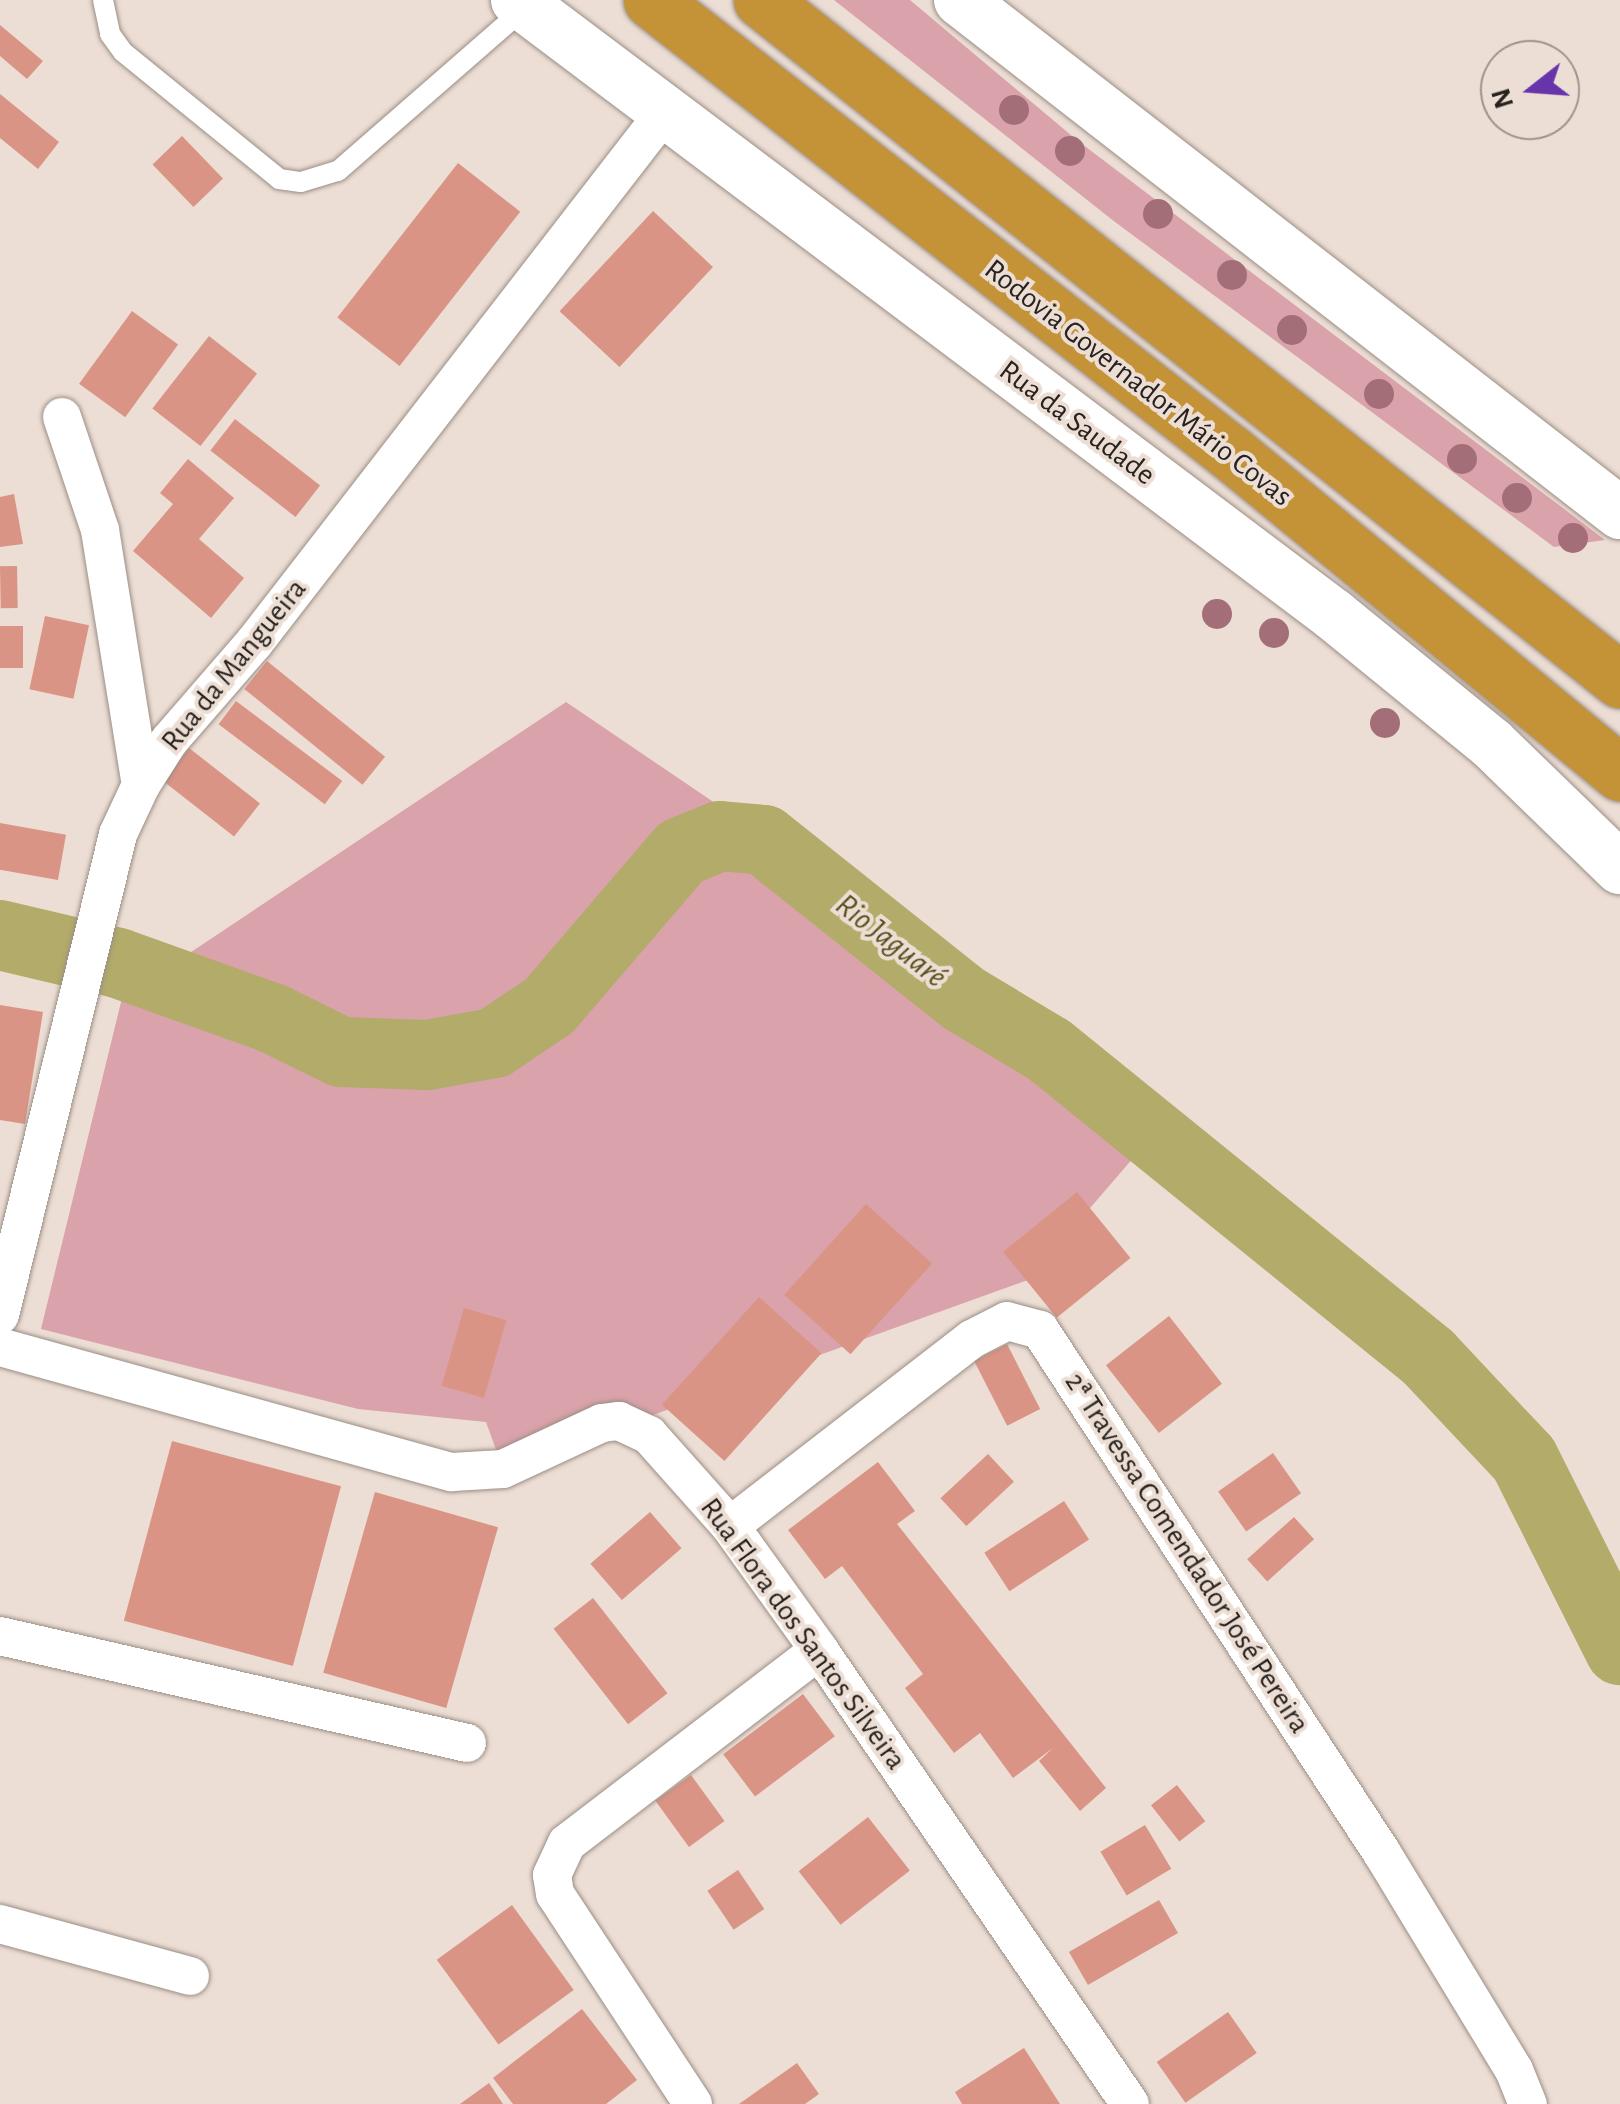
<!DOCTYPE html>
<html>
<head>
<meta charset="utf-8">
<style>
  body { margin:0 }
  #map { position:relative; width:1620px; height:2104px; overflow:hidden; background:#ecded4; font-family:"Alegreya Sans",sans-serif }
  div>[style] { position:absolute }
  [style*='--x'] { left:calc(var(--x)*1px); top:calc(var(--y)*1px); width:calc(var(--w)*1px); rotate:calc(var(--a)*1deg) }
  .green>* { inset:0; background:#daa2aa }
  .river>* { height:70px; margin:-35px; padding:0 35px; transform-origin:35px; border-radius:35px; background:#b2ab69 }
  .building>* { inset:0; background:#da9485; transform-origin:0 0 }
  .roads { filter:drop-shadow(0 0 2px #9b8e85) drop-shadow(0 0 2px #9b8e85) }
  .lane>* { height:20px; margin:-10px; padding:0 10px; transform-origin:10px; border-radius:10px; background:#fff }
  .street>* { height:38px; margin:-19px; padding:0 19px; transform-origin:19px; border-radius:19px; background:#fff }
  .secondary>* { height:52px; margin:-26px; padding:0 26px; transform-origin:26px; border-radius:26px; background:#fff }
  .highway>* { height:55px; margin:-27.5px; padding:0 27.5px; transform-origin:27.5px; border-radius:27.5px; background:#c49338 }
  .trees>* { width:30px; height:30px; margin:-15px; border-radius:50%; background:#a36e77 }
  span { translate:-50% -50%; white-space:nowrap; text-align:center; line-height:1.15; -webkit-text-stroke:8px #ecded4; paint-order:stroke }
  .street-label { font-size:30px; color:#27221e }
  .water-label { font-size:32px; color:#585220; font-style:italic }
  .north { position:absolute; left:1480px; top:40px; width:100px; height:100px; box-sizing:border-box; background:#ecded4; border:2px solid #9d938b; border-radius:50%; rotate:253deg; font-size:28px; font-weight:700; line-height:40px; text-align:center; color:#27221e }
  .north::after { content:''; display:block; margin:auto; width:35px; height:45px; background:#6834ab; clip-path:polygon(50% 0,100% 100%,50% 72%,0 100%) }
</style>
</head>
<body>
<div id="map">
  <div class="green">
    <div style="clip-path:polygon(834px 0,910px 0,1078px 141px,1605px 540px,1554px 547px,1115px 222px)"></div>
    <div style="clip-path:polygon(566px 702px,1172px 1113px,1028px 1280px,503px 1469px,486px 1422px,358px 1409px,41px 1329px,122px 998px)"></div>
  </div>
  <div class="river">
    <div style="--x:0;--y:935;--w:121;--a:13.3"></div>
    <div style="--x:118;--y:963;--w:166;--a:19.7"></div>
    <div style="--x:274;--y:1019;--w:75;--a:26.2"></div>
    <div style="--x:341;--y:1052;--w:86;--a:2"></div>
    <div style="--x:427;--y:1055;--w:68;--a:-10.2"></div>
    <div style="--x:494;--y:1043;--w:66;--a:-33.9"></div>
    <div style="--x:549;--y:1006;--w:203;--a:-49.4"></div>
    <div style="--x:681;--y:852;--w:42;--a:-22.3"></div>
    <div style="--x:720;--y:836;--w:44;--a:5.2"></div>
    <div style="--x:764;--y:840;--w:256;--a:38.5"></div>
    <div style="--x:964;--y:999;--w:99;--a:31"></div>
    <div style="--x:1049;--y:1050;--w:489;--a:39"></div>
    <div style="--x:1429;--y:1358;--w:139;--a:46.8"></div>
    <div style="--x:1524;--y:1459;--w:214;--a:63.3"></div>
  </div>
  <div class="building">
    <div style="clip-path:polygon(0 25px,43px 61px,27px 79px,0 56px)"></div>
    <div style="clip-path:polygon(0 94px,59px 142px,38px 169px,0 138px)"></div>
    <div style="left:182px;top:136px;width:59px;height:41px;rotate:46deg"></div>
    <div style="left:458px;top:163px;width:79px;height:196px;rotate:38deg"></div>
    <div style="left:653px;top:211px;width:82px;height:137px;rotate:43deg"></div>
    <div style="left:132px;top:311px;width:57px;height:90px;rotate:36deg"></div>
    <div style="left:209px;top:336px;width:61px;height:92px;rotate:38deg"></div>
    <div style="left:235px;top:419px;width:108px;height:40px;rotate:38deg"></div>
    <div style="clip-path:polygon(188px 459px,234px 498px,199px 539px,244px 578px,211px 618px,133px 551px,173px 504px,160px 493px)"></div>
    <div style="clip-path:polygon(14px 494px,23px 544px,0 547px,0 497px)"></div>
    <div style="left:17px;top:566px;width:42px;height:17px;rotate:89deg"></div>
    <div style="left:45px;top:616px;width:45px;height:75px;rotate:12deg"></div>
    <div style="left:0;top:626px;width:23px;height:42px"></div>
    <div style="left:267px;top:661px;width:152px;height:36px;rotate:39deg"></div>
    <div style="left:236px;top:701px;width:133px;height:29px;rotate:37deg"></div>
    <div style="left:189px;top:748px;width:90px;height:42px;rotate:38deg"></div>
    <div style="left:0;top:823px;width:67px;height:46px;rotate:10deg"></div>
    <div style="clip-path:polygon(0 1005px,43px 1012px,25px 1124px,0 1120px)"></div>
    <div style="left:1077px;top:1192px;width:85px;height:95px;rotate:51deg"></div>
    <div style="left:866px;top:1204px;width:89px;height:122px;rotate:42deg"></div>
    <div style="left:759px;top:1297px;width:84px;height:145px;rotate:42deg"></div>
    <div style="left:464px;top:1308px;width:44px;height:81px;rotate:16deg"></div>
    <div style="left:1169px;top:1316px;width:86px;height:80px;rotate:52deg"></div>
    <div style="left:1007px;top:1344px;width:73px;height:37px;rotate:63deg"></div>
    <div style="left:172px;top:1441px;width:175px;height:186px;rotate:15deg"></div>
    <div style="left:1273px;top:1453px;width:49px;height:67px;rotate:55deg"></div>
    <div style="left:988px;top:1454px;width:38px;height:65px;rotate:47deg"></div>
    <div style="clip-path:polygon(878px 1462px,915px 1511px,897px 1524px,1106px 1788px,1080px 1811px,1039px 1761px,1053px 1748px,1013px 1778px,980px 1733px,954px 1753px,905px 1688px,923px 1674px,842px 1566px,825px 1579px,788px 1530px)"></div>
    <div style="left:375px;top:1492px;width:128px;height:188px;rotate:16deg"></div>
    <div style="left:1064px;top:1501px;width:46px;height:95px;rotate:57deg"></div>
    <div style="left:650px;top:1512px;width:48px;height:79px;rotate:49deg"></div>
    <div style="left:1294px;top:1517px;width:30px;height:63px;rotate:48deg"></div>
    <div style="left:593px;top:1598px;width:121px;height:50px;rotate:52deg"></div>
    <div style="left:803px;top:1694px;width:53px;height:100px;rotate:53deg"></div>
    <div style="left:691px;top:1775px;width:57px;height:44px;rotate:54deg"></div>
    <div style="left:1177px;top:1785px;width:46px;height:33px;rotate:52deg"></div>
    <div style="left:868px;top:1817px;width:68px;height:88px;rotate:52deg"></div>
    <div style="left:1145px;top:1825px;width:51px;height:52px;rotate:59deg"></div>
    <div style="left:738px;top:1870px;width:47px;height:37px;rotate:56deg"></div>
    <div style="left:1159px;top:1900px;width:38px;height:104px;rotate:60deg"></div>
    <div style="left:512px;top:1905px;width:105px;height:93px;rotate:54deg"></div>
    <div style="clip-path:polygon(582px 2009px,637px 2080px,606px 2104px,513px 2104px,493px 2078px)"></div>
    <div style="left:1228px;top:2012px;width:50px;height:87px;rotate:55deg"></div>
    <div style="clip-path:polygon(1024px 2048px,1060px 2104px,962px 2104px,955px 2092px)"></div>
    <div style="clip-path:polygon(797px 2063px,819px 2094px,805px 2104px,739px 2104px)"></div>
    <div style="clip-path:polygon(489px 2083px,503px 2104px,460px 2104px)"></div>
  </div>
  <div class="roads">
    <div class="lane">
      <div style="--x:103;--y:0;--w:35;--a:78"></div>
      <div style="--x:110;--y:34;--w:22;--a:54"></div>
      <div style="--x:123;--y:52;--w:201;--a:39.1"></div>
      <div style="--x:279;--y:179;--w:22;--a:8"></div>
      <div style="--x:301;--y:182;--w:39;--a:-17"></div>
      <div style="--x:338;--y:171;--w:248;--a:-41.1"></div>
    </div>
    <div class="street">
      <div style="--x:62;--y:417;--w:119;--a:71.4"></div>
      <div style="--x:100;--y:530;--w:258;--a:80.9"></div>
      <div style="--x:0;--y:1315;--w:495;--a:-76.2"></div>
      <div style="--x:118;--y:834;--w:54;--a:-64.9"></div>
      <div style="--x:141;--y:785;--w:52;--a:-57.5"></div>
      <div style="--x:169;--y:741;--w:130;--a:-49.1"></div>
      <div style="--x:254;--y:643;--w:671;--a:-52.26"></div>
      <div style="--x:0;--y:1347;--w:469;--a:15.5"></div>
      <div style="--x:452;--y:1472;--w:51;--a:-3.4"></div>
      <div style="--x:503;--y:1469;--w:109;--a:-24.9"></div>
      <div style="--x:602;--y:1423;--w:17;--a:-7"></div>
      <div style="--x:619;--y:1421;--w:33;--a:25"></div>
      <div style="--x:649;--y:1435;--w:122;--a:48.3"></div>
      <div style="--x:730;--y:1526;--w:153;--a:54.3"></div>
      <div style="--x:819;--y:1650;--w:550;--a:55.59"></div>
      <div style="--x:730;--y:1526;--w:306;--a:-37.7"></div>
      <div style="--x:972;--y:1339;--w:39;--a:-27"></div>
      <div style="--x:1007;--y:1321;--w:34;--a:15"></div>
      <div style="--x:1040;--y:1330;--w:625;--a:56.82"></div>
      <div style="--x:1382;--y:1853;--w:254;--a:58.7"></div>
      <div style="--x:1514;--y:2070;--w:37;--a:68"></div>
      <div style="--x:0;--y:1636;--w:479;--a:12.9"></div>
      <div style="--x:0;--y:1924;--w:197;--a:15.3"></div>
      <div style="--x:693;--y:2104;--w:251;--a:-123.3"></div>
      <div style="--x:555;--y:1894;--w:19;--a:-99"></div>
      <div style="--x:552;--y:1875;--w:35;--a:-65"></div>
      <div style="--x:567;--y:1843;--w:317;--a:-37.4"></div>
    </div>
    <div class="secondary">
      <div style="--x:517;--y:0;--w:1023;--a:36.97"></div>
      <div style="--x:1334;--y:615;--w:203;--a:39.2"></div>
      <div style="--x:1491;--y:743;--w:180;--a:44.1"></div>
      <div style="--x:960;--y:0;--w:836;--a:37.86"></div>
    </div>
    <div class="highway">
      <div style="--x:651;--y:0;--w:736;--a:37.99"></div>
      <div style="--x:1231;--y:453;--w:504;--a:39.44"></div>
      <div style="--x:761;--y:0;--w:1096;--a:38.37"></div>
    </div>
  </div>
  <div class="trees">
    <div style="left:1014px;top:110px"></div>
    <div style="left:1070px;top:151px"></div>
    <div style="left:1158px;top:214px"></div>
    <div style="left:1232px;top:275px"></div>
    <div style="left:1292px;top:330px"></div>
    <div style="left:1379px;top:394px"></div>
    <div style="left:1462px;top:459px"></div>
    <div style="left:1517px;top:498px"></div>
    <div style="left:1573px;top:538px"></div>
    <div style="left:1217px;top:614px"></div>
    <div style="left:1274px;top:633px"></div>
    <div style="left:1385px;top:723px"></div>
  </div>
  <div class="street-label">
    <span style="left:1138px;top:383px;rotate:38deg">Rodovia Governador Mário Covas</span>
    <span style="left:1077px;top:423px;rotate:37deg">Rua da Saudade</span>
    <span style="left:234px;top:665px;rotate:-51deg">Rua da Mangueira</span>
    <span style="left:1187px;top:1553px;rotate:57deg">2ª Travessa Comendador José Pereira</span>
    <span style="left:803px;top:1634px;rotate:54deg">Rua Flora dos Santos Silveira</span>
  </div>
  <div class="water-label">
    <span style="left:891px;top:941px;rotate:38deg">Rio Jaguaré</span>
  </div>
  <div class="north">N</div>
</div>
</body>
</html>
